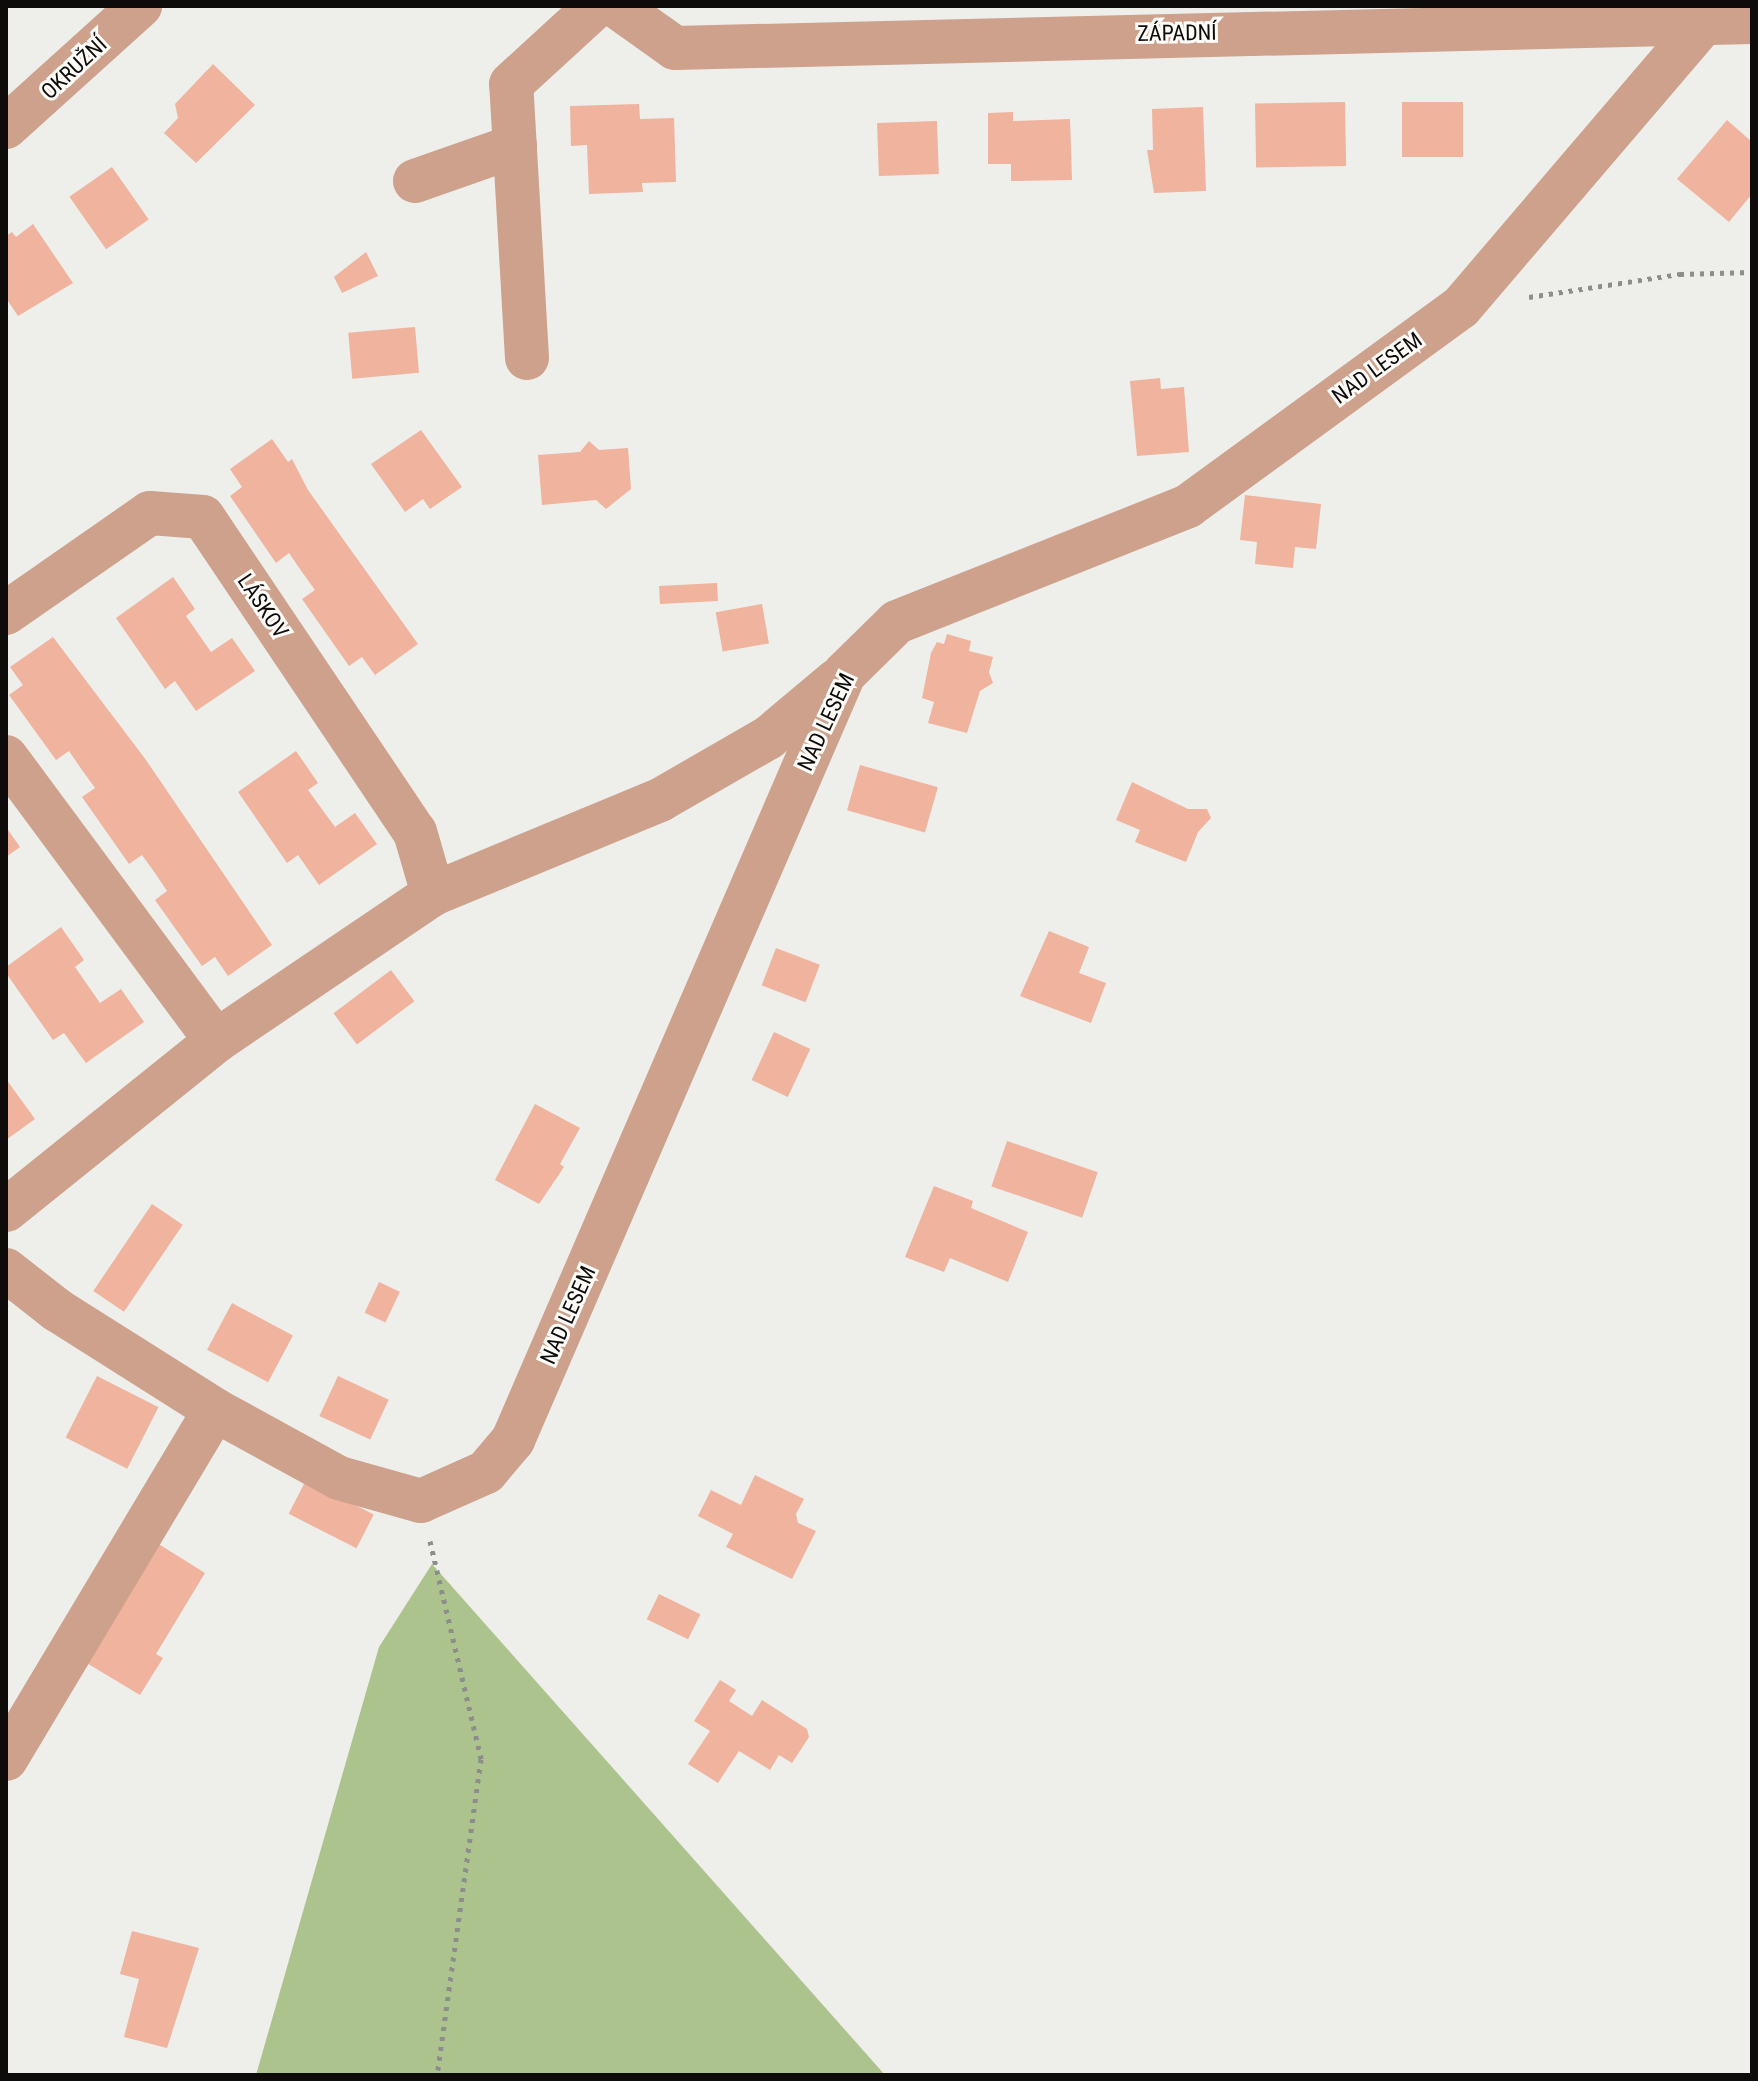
<!DOCTYPE html>
<html>
<head>
<meta charset="utf-8">
<style>
  body { margin:0 }
  #map { position:relative; width:1758px; height:2081px; overflow:hidden; background:#eeeeeb; font-family:"Roboto Condensed",sans-serif }
  div>[style] { position:absolute }
  [style*='--x'] { left:calc(var(--x)*1px); top:calc(var(--y)*1px); width:calc(var(--w)*1px); rotate:calc(var(--a)*1deg) }
  .forest>* { inset:0; background:#adc38e }
  .building>* { inset:0; background:#efb39e; transform-origin:0 0 }
  .path>* { height:5px; margin-top:-2.5px; transform-origin:0; background:repeating-linear-gradient(90deg,#8d8d8b 0 4px,transparent 0 10px) }
  .minor>* { height:44px; margin:-22px; padding:0 22px; transform-origin:22px; border-radius:22px; background:#cda18b }
  span { translate:-50% -50%; white-space:nowrap; text-align:center; line-height:1.15; -webkit-text-stroke:6px #fcfbf8; paint-order:stroke }
  .street-label { font-size:22px; color:#0d0c0b }
  .frame { position:absolute; inset:0; border:8px solid #0d0c0b; pointer-events:none }
</style>
</head>
<body>
<div id="map">
  <div class="forest">
    <div style="clip-path:polygon(432px 1564px,885px 2075px,256px 2075px,379px 1647px)"></div>
  </div>
  <div class="building">
    <div style="clip-path:polygon(213px 64px,255px 105px,196px 163px,164px 133px,178px 118px,175px 104px)"></div>
    <div style="left:1345px;top:102px;width:64px;height:90px;rotate:89deg"></div>
    <div style="left:1463px;top:102px;width:55px;height:61px;rotate:90deg"></div>
    <div style="clip-path:polygon(639px 104px,640px 119px,674px 118px,676px 182px,642px 183px,643px 192px,589px 194px,587px 145px,571px 146px,570px 106px)"></div>
    <div style="clip-path:polygon(1203px 107px,1206px 191px,1154px 193px,1147px 150px,1153px 150px,1152px 109px)"></div>
    <div style="clip-path:polygon(1013px 112px,1013px 121px,1070px 119px,1072px 180px,1011px 181px,1011px 164px,988px 164px,988px 113px)"></div>
    <div style="clip-path:polygon(1727px 120px,1752px 142px,1752px 194px,1729px 222px,1677px 179px)"></div>
    <div style="left:937px;top:121px;width:53px;height:60px;rotate:88deg"></div>
    <div style="left:112px;top:167px;width:64px;height:52px;rotate:55deg"></div>
    <div style="clip-path:polygon(33px 224px,73px 283px,18px 316px,6px 298px,6px 236px,12px 232px,16px 237px)"></div>
    <div style="clip-path:polygon(366px 252px,378px 276px,342px 293px,334px 277px)"></div>
    <div style="left:415px;top:327px;width:46px;height:67px;rotate:85deg"></div>
    <div style="clip-path:polygon(1160px 378px,1161px 389px,1184px 387px,1189px 452px,1137px 456px,1130px 381px)"></div>
    <div style="clip-path:polygon(421px 430px,462px 487px,430px 509px,423px 499px,405px 512px,371px 464px)"></div>
    <div style="clip-path:polygon(272px 439px,288px 462px,292px 459px,308px 490px,418px 644px,375px 675px,362px 657px,349px 666px,302px 599px,315px 590px,302px 572px,289px 553px,276px 563px,230px 496px,242px 487px,230px 469px)"></div>
    <div style="clip-path:polygon(589px 441px,599px 450px,628px 448px,631px 489px,606px 509px,596px 500px,542px 505px,538px 455px,580px 452px)"></div>
    <div style="clip-path:polygon(1245px 495px,1321px 504px,1316px 549px,1295px 547px,1293px 568px,1255px 564px,1257px 542px,1240px 540px)"></div>
    <div style="clip-path:polygon(173px 577px,195px 609px,186px 616px,211px 652px,232px 638px,255px 671px,196px 711px,175px 681px,165px 689px,116px 618px)"></div>
    <div style="left:717px;top:583px;width:18px;height:58px;rotate:87deg"></div>
    <div style="left:762px;top:604px;width:40px;height:47px;rotate:80deg"></div>
    <div style="clip-path:polygon(947px 634px,971px 641px,969px 651px,993px 657px,989px 672px,993px 683px,980px 691px,967px 733px,928px 723px,934px 702px,922px 698px,931px 653px,937px 642px,944px 644px)"></div>
    <div style="clip-path:polygon(53px 637px,146px 760px,272px 945px,228px 976px,215px 957px,202px 966px,155px 900px,167px 891px,155px 873px,142px 855px,129px 864px,82px 797px,95px 788px,82px 770px,69px 751px,56px 760px,9px 695px,23px 685px,10px 667px)"></div>
    <div style="clip-path:polygon(296px 751px,318px 783px,308px 790px,335px 827px,355px 813px,377px 844px,319px 885px,298px 855px,287px 863px,238px 792px)"></div>
    <div style="left:860px;top:765px;width:81px;height:47px;rotate:16deg"></div>
    <div style="clip-path:polygon(1132px 782px,1188px 809px,1207px 809px,1211px 818px,1198px 832px,1186px 862px,1135px 842px,1140px 830px,1116px 820px)"></div>
    <div style="clip-path:polygon(6px 827px,20px 847px,6px 857px)"></div>
    <div style="clip-path:polygon(61px 927px,84px 960px,75px 967px,100px 1003px,121px 989px,144px 1022px,86px 1063px,64px 1033px,53px 1040px,6px 973px,6px 967px)"></div>
    <div style="clip-path:polygon(1049px 931px,1089px 947px,1079px 973px,1106px 983px,1091px 1023px,1020px 996px)"></div>
    <div style="left:776px;top:948px;width:47px;height:40px;rotate:21deg"></div>
    <div style="left:391px;top:970px;width:39px;height:72px;rotate:53deg"></div>
    <div style="left:774px;top:1032px;width:40px;height:53px;rotate:25deg"></div>
    <div style="clip-path:polygon(6px 1079px,35px 1119px,6px 1140px)"></div>
    <div style="clip-path:polygon(535px 1104px,580px 1128px,560px 1164px,564px 1167px,539px 1204px,495px 1180px)"></div>
    <div style="left:1007px;top:1141px;width:96px;height:48px;rotate:19deg"></div>
    <div style="clip-path:polygon(934px 1186px,973px 1201px,971px 1208px,1028px 1232px,1008px 1282px,950px 1258px,944px 1272px,905px 1257px)"></div>
    <div style="left:152px;top:1204px;width:37px;height:105px;rotate:34deg"></div>
    <div style="left:379px;top:1282px;width:23px;height:34px;rotate:25deg"></div>
    <div style="left:232px;top:1303px;width:69px;height:53px;rotate:28deg"></div>
    <div style="left:97px;top:1376px;width:69px;height:69px;rotate:27deg"></div>
    <div style="left:338px;top:1376px;width:56px;height:44px;rotate:25deg"></div>
    <div style="clip-path:polygon(755px 1475px,804px 1499px,796px 1514px,798px 1523px,816px 1531px,792px 1579px,726px 1547px,733px 1534px,698px 1516px,711px 1490px,741px 1505px)"></div>
    <div style="left:306px;top:1480px;width:76px;height:38px;rotate:27deg"></div>
    <div style="clip-path:polygon(157px 1543px,205px 1573px,156px 1654px,163px 1658px,140px 1695px,85px 1662px)"></div>
    <div style="left:659px;top:1594px;width:46px;height:28px;rotate:26deg"></div>
    <div style="clip-path:polygon(720px 1680px,736px 1690px,729px 1701px,752px 1716px,762px 1700px,807px 1729px,809px 1737px,792px 1763px,779px 1755px,770px 1770px,739px 1751px,718px 1783px,688px 1764px,710px 1731px,694px 1721px)"></div>
    <div style="clip-path:polygon(132px 1931px,199px 1948px,167px 2048px,124px 2037px,139px 1979px,120px 1974px)"></div>
  </div>
  <div class="path">
    <div style="--x:1529;--y:297;--w:153;--a:-8.7"></div>
    <div style="--x:1680;--y:274;--w:72;--a:-1.6"></div>
    <div style="--x:430;--y:1541;--w:224;--a:76.8"></div>
    <div style="--x:481;--y:1759;--w:319;--a:97.9"></div>
  </div>
  <div class="minor">
    <div style="--x:616;--y:6;--w:72;--a:35.4"></div>
    <div style="--x:675;--y:48;--w:1077;--a:-1.38"></div>
    <div style="--x:6;--y:127;--w:181;--a:-42.1"></div>
    <div style="--x:415;--y:181;--w:106;--a:-19.3"></div>
    <div style="--x:527;--y:358;--w:274;--a:-93.3"></div>
    <div style="--x:511;--y:84;--w:115;--a:-42.5"></div>
    <div style="--x:6;--y:613;--w:175;--a:-34.8"></div>
    <div style="--x:150;--y:513;--w:53;--a:4.3"></div>
    <div style="--x:203;--y:517;--w:380;--a:56.1"></div>
    <div style="--x:415;--y:832;--w:65;--a:73.8"></div>
    <div style="--x:6;--y:757;--w:353;--a:53.5"></div>
    <div style="--x:6;--y:1210;--w:270;--a:-38.8"></div>
    <div style="--x:216;--y:1041;--w:262;--a:-34.1"></div>
    <div style="--x:433;--y:894;--w:246;--a:-22.5"></div>
    <div style="--x:660;--y:800;--w:125;--a:-29.9"></div>
    <div style="--x:768;--y:738;--w:90;--a:-40"></div>
    <div style="--x:6;--y:1270;--w:65;--a:38.1"></div>
    <div style="--x:57;--y:1310;--w:187;--a:32.3"></div>
    <div style="--x:215;--y:1410;--w:141;--a:28.7"></div>
    <div style="--x:339;--y:1478;--w:85;--a:15.7"></div>
    <div style="--x:421;--y:1501;--w:71;--a:-24"></div>
    <div style="--x:486;--y:1472;--w:42;--a:-49.8"></div>
    <div style="--x:513;--y:1440;--w:834;--a:-66.63"></div>
    <div style="--x:844;--y:674;--w:74;--a:-44.5"></div>
    <div style="--x:897;--y:622;--w:313;--a:-21.7"></div>
    <div style="--x:1188;--y:506;--w:338;--a:-36.1"></div>
    <div style="--x:1461;--y:307;--w:396;--a:-49.5"></div>
    <div style="--x:6;--y:1759;--w:407;--a:-59.1"></div>
  </div>
  <div class="street-label">
    <span style="left:1177px;top:33px;rotate:-1deg">ZÁPADNÍ</span>
    <span style="left:74px;top:68px;rotate:-43deg">OKRUŽNÍ</span>
    <span style="left:1377px;top:368px;rotate:-36deg">NAD LESEM</span>
    <span style="left:263px;top:606px;rotate:56deg">LÁSKOV</span>
    <span style="left:826px;top:722px;rotate:-65deg">NAD LESEM</span>
    <span style="left:568px;top:1315px;rotate:-66deg">NAD LESEM</span>
  </div>
  <div class="frame"></div>
</div>
</body>
</html>
